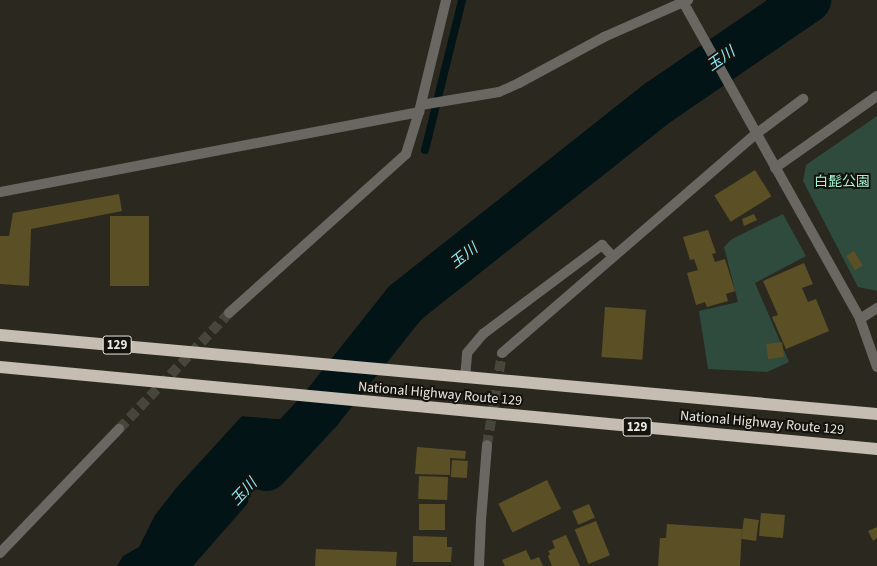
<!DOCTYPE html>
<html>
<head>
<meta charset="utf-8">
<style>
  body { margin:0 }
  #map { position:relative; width:877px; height:566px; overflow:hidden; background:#2b291f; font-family:"Source Sans 3","Noto Sans JP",sans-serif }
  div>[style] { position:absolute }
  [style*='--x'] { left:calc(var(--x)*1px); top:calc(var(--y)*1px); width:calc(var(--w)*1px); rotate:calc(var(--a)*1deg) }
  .green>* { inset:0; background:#2e4b3e }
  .water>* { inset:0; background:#031417 }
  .pier>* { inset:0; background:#2b291f }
  .stream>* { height:8px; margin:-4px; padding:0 4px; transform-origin:4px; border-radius:4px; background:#031417 }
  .river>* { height:46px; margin:-23px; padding:0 23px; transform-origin:23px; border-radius:23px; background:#031417 }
  .building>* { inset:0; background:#5b5025; transform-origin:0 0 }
  .minor-tunnel>* { height:10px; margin-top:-5px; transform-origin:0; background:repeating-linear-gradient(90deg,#48463c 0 10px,transparent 0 15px) }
  .minor>* { height:10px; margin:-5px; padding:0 5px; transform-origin:5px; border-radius:5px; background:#6a6763 }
  .highway>* { height:12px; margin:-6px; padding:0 6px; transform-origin:6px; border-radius:6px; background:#c5bcb2 }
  span { translate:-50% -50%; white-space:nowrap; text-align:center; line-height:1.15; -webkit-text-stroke:4px #13120d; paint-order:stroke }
  .shield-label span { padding:1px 3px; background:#13120d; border:1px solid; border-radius:3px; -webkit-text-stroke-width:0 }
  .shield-label { font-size:13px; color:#eae8e2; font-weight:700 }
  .park-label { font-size:14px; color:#a3f3d0 }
  .street-label { font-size:14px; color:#eae8e2 }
  .water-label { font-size:15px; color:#8cebfc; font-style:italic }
</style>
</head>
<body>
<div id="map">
  <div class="green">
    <div style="clip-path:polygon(877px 116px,877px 291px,858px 287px,803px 181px,806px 165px)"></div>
    <div style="clip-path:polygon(783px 214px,806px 256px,755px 283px,789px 362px,767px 372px,708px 369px,699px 311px,738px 302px,724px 247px,732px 239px)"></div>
  </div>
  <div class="water">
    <div style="clip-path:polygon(242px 416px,326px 423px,312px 434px,273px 474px,249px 494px,248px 503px,193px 566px,117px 566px,123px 556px,139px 547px,155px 515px,177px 487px)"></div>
  </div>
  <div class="pier">
    <div style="clip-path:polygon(242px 414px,326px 421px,328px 423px,240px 416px)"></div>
  </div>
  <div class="stream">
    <div style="--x:425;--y:150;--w:154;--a:-76.1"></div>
  </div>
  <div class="river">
    <div style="--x:266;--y:468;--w:79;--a:-47"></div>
    <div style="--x:320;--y:410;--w:137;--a:-51.5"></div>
    <div style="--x:405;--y:303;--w:324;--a:-38.4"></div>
    <div style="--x:659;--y:102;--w:181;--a:-34.4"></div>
  </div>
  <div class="building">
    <div style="left:755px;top:170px;width:31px;height:48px;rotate:58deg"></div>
    <div style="clip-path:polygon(119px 194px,122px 211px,31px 229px,29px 286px,0 284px,0 236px,9px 236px,13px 213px)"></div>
    <div style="clip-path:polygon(754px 214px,757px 220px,744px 226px,742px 219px)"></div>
    <div style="left:110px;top:216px;width:39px;height:70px"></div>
    <div style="clip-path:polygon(708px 230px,716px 253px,712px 254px,715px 262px,725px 259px,735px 291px,726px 294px,728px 301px,707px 307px,705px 302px,696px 305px,687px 273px,698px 270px,694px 259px,690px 260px,683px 237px)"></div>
    <div style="left:854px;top:251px;width:17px;height:9px;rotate:59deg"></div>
    <div style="clip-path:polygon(804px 263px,813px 284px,802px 288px,808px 302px,816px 299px,829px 331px,786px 349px,772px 317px,778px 315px,763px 281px)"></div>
    <div style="left:605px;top:307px;width:41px;height:50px;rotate:4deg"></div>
    <div style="left:782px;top:342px;width:15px;height:16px;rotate:82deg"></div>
    <div style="clip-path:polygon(417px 447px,466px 451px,465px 459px,450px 458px,450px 475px,415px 474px)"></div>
    <div style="left:452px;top:460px;width:16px;height:17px;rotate:4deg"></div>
    <div style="left:419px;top:476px;width:29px;height:23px;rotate:2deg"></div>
    <div style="left:547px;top:480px;width:32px;height:54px;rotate:64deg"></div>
    <div style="left:419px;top:504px;width:26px;height:26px"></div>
    <div style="left:589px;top:504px;width:15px;height:18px;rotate:67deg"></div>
    <div style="left:761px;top:513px;width:24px;height:23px;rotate:5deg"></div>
    <div style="left:744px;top:518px;width:15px;height:21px;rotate:8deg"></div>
    <div style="left:596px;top:521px;width:37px;height:23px;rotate:68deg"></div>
    <div style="clip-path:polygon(667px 524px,742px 529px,740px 566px,658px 566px,660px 538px,666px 538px)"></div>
    <div style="clip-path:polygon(877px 527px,877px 538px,873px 541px,868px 531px)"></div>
    <div style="clip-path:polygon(566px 535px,580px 566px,552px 566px,548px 556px,550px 554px,548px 551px,555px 548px,552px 541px)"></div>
    <div style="clip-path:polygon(413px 536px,447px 537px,447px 547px,452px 547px,451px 562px,413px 562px)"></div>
    <div style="clip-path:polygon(316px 549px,397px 552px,396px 566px,315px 566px)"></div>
    <div style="clip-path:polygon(526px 550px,531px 560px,539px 557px,543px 566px,505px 566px,502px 560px)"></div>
  </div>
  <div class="minor-tunnel">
    <div style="--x:119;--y:429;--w:160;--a:-46.5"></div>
    <div style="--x:487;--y:445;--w:93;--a:-80.7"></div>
  </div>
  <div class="minor">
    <div style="--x:682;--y:0;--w:365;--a:60.8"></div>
    <div style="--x:860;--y:319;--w:51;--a:70.5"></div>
    <div style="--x:421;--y:105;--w:79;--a:-9.5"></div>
    <div style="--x:499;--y:92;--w:22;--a:-24"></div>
    <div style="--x:519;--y:83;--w:97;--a:-28.4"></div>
    <div style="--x:604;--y:37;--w:92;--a:-23.8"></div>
    <div style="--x:775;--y:168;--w:125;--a:-35.2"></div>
    <div style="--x:0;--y:192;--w:427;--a:-10.8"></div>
    <div style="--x:419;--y:112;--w:115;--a:-76.4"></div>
    <div style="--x:229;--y:313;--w:238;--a:-41.9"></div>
    <div style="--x:406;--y:154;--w:44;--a:-72.8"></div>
    <div style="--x:860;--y:319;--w:20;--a:-33"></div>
    <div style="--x:502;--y:353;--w:335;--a:-40.8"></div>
    <div style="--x:756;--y:134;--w:59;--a:-36.7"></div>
    <div style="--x:465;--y:378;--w:25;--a:-85"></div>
    <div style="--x:467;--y:353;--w:25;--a:-50"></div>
    <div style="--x:483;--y:334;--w:149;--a:-36.8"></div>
    <div style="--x:602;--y:245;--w:16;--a:47"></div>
    <div style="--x:0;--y:553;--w:172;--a:-46.2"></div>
    <div style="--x:479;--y:566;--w:46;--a:-87.5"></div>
    <div style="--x:481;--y:520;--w:75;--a:-85.4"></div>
  </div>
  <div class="highway">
    <div style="--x:0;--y:335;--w:881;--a:5.15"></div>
    <div style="--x:0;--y:367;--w:881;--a:5.34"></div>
  </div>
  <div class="shield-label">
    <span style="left:117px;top:345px">129</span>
    <span style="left:637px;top:427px">129</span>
  </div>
  <div class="park-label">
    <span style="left:842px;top:182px">白髭公園</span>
  </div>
  <div class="street-label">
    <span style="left:440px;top:394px;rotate:5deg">National Highway Route 129</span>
    <span style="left:762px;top:423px;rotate:5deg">National Highway Route 129</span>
  </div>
  <div class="water-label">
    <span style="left:721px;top:59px;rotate:-35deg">玉川</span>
    <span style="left:464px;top:256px;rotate:-38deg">玉川</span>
    <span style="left:244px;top:492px;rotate:-47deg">玉川</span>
  </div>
</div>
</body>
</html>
